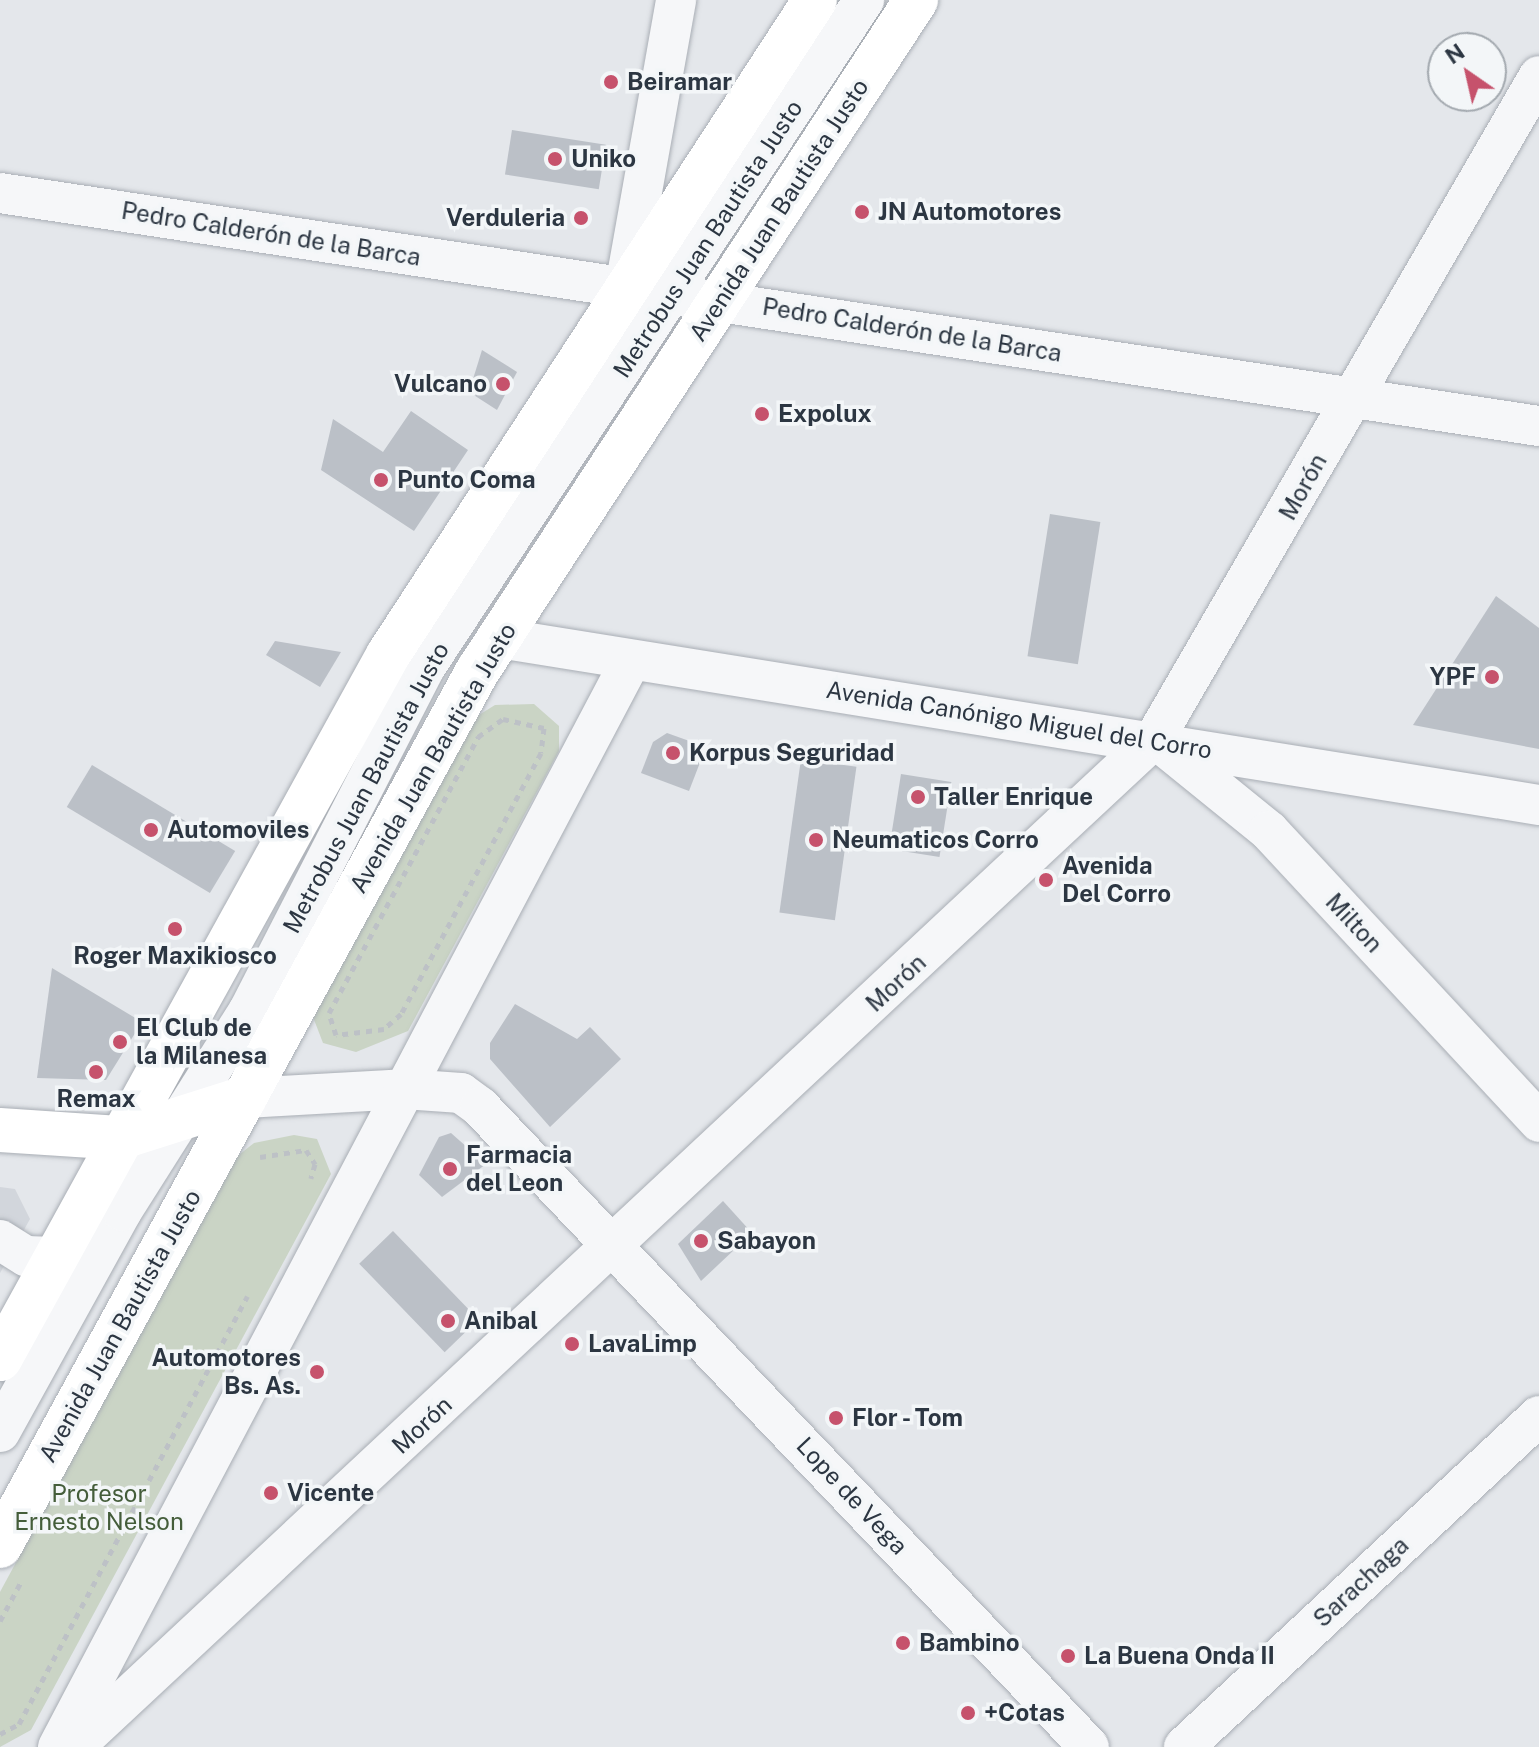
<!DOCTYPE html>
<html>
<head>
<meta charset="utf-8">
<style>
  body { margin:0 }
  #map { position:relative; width:1539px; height:1747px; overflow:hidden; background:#e4e7eb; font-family:"Public Sans",sans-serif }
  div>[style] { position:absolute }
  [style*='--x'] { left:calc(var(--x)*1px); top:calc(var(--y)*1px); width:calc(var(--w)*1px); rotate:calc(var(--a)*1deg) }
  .built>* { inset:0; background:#d2d6dc }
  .green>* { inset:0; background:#cad4c5 }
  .building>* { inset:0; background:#bbc0c7; transform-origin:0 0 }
  .path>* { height:5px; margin-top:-2.5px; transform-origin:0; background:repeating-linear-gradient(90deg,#bdc1c6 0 6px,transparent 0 12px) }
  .roads { filter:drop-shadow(0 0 2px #a9aeb5) drop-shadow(0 0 2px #a9aeb5) }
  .minor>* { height:40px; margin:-20px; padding:0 20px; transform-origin:20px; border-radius:20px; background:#f6f7f9 }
  .major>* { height:44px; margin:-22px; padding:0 22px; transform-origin:22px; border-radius:22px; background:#fff }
  .dots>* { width:22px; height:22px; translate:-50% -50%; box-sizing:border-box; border:4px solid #f3f6f8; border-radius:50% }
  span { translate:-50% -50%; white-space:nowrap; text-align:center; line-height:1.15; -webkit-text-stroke:7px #f3f6f8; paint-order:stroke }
  .poi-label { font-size:24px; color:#2c3642; font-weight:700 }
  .left { translate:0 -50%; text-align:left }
  .right { translate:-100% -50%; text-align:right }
  .street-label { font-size:24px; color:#2c3642 }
  .park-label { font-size:24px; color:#445d3a }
  .north { position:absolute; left:1427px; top:32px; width:80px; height:80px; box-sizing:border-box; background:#f3f6f8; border:2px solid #a3a9af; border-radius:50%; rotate:326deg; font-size:22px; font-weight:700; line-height:32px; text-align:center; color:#2c3642 }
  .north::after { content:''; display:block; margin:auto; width:28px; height:36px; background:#c6526c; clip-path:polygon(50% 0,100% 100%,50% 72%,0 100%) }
</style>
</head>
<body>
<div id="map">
  <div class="built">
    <div style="clip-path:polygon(0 1187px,15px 1189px,30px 1219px,0 1273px)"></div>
  </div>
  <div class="green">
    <div style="clip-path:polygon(534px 704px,559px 726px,559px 751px,408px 1031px,356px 1052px,323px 1043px,313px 1017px,474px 718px,495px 705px)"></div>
    <div style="clip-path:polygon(294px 1135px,317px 1139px,331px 1174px,31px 1730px,0 1747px,0 1592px,235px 1158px,254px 1143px)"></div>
  </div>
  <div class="building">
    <div style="left:512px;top:130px;width:95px;height:45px;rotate:9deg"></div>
    <div style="clip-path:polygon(482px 350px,517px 372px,497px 410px,469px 392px)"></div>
    <div style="clip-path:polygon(411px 411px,468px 450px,414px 531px,321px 470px,333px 419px,383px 452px)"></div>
    <div style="left:1050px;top:514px;width:51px;height:144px;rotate:9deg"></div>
    <div style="clip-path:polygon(1496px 596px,1539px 628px,1539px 749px,1413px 725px)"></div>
    <div style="clip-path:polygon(275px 641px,341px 652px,320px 687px,266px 655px)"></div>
    <div style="clip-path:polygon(667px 733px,706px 747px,689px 791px,641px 773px,653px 742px)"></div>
    <div style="left:801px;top:759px;width:56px;height:155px;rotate:8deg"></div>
    <div style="left:92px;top:765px;width:167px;height:49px;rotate:31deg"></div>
    <div style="left:901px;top:774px;width:51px;height:76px;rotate:9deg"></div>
    <div style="clip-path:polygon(52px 968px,142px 1022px,106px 1080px,37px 1078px)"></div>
    <div style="clip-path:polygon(515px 1004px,577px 1039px,590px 1027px,621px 1059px,550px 1127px,490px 1059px,490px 1043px)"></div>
    <div style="clip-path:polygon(451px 1133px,486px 1164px,442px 1197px,419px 1175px,439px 1137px)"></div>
    <div style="clip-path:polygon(723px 1201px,752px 1233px,701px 1281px,678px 1244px)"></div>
    <div style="left:393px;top:1231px;width:123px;height:47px;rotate:46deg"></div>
  </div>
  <div class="path">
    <div style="--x:503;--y:719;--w:42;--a:12.4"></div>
    <div style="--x:544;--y:728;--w:25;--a:97"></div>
    <div style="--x:541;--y:753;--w:296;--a:118.2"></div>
    <div style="--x:401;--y:1014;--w:23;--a:139"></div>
    <div style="--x:384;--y:1029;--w:48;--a:172.9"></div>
    <div style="--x:336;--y:1035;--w:23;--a:-108"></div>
    <div style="--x:329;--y:1013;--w:314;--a:-61.6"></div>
    <div style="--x:478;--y:737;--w:31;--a:-36"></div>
    <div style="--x:260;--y:1157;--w:47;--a:-8.7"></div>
    <div style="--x:306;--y:1150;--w:17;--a:57"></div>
    <div style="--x:315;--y:1164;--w:15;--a:106"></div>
    <div style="--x:0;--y:1621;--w:44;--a:-61.7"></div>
    <div style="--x:0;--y:1734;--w:21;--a:-28"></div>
    <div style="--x:19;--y:1724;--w:485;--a:-61.9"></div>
  </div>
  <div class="roads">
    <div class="minor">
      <div style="--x:0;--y:193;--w:1557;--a:8.61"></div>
      <div style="--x:625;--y:287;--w:291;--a:-79.9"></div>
      <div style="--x:499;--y:638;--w:1053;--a:9.12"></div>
      <div style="--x:1158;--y:741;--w:143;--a:39"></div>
      <div style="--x:1269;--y:831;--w:397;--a:47.1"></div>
      <div style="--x:245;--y:1098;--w:159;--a:-3.2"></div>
      <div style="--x:404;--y:1089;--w:57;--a:4"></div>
      <div style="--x:461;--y:1093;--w:24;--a:36"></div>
      <div style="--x:480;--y:1107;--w:883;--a:46.42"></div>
      <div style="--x:0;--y:1240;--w:31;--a:32"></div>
      <div style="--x:26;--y:1256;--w:29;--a:2"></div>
      <div style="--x:0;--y:1432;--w:252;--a:-61.1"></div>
      <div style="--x:122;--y:1211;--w:236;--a:-57.7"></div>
      <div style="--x:248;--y:1012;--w:386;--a:-62.8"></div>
      <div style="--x:424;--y:669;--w:801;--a:-56.67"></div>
      <div style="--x:58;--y:1747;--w:1227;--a:-62.2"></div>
      <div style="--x:74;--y:1747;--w:1479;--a:-43.03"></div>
      <div style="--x:1155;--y:738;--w:765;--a:-59.88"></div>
      <div style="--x:1184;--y:1747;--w:485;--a:-43"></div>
    </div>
    <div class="major">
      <div style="--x:0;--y:1130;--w:119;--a:3.8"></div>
      <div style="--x:119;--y:1138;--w:132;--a:-17.6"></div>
      <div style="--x:0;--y:1359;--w:804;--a:-61.14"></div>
      <div style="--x:388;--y:655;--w:782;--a:-56.9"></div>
      <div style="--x:0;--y:1546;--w:996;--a:-61.38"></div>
      <div style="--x:477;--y:672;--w:803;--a:-56.84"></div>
    </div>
  </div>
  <div class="dots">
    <div style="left:611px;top:82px;background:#c6526c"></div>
    <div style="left:555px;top:159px;background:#c6526c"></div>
    <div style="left:862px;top:212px;background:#c6526c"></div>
    <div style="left:581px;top:218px;background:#c6526c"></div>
    <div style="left:503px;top:384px;background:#c6526c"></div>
    <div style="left:762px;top:414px;background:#c6526c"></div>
    <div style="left:381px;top:480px;background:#c6526c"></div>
    <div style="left:1492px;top:677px;background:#c6526c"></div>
    <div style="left:673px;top:753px;background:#c6526c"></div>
    <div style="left:918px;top:797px;background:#c6526c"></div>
    <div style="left:151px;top:830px;background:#c6526c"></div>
    <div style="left:816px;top:840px;background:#c6526c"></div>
    <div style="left:1046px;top:880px;background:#c6526c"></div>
    <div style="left:175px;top:929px;background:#c6526c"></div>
    <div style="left:120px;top:1042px;background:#c6526c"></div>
    <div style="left:96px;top:1072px;background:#c6526c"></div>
    <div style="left:450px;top:1169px;background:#c6526c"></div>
    <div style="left:701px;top:1241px;background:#c6526c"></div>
    <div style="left:448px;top:1321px;background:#c6526c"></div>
    <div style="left:572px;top:1344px;background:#c6526c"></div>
    <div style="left:317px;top:1372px;background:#c6526c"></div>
    <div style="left:836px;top:1418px;background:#c6526c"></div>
    <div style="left:271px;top:1493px;background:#c6526c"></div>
    <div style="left:903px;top:1643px;background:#c6526c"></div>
    <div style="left:1068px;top:1656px;background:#c6526c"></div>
    <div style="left:968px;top:1713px;background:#c6526c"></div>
  </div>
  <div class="poi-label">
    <span class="left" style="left:627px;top:82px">Beiramar</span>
    <span class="left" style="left:571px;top:159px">Uniko</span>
    <span class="left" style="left:878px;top:212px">JN Automotores</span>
    <span class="right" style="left:565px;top:218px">Verduleria</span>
    <span class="right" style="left:487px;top:384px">Vulcano</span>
    <span class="left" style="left:778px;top:414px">Expolux</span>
    <span class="left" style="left:397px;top:480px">Punto Coma</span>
    <span class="right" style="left:1476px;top:677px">YPF</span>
    <span class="left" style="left:689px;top:753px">Korpus Seguridad</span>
    <span class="left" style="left:934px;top:797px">Taller Enrique</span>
    <span class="left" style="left:167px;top:830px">Automoviles</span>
    <span class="left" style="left:832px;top:840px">Neumaticos Corro</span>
    <span class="left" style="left:1062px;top:880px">Avenida<br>Del Corro</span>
    <span style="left:175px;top:956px">Roger Maxikiosco</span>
    <span class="left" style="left:136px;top:1042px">El Club de<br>la Milanesa</span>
    <span style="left:96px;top:1099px">Remax</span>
    <span class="left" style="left:466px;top:1169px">Farmacia<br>del Leon</span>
    <span class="left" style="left:717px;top:1241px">Sabayon</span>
    <span class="left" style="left:464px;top:1321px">Anibal</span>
    <span class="left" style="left:588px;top:1344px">LavaLimp</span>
    <span class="right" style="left:301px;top:1372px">Automotores<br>Bs. As.</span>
    <span class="left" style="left:852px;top:1418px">Flor - Tom</span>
    <span class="left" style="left:287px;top:1493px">Vicente</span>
    <span class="left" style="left:919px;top:1643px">Bambino</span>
    <span class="left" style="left:1084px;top:1656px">La Buena Onda II</span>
    <span class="left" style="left:984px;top:1713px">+Cotas</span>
  </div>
  <div class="street-label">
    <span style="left:779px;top:210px;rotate:-57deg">Avenida Juan Bautista Justo</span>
    <span style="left:271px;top:234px;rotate:9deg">Pedro Calderón de la Barca</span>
    <span style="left:708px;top:239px;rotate:-57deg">Metrobus Juan Bautista Justo</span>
    <span style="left:912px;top:330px;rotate:9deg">Pedro Calderón de la Barca</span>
    <span style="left:1303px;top:487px;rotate:-61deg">Morón</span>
    <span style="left:1019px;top:720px;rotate:9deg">Avenida Canónigo Miguel del Corro</span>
    <span style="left:433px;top:758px;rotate:-60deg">Avenida Juan Bautista Justo</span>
    <span style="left:366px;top:788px;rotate:-62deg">Metrobus Juan Bautista Justo</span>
    <span style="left:1354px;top:923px;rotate:47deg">Milton</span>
    <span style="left:896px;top:983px;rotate:-43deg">Morón</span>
    <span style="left:120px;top:1326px;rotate:-61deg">Avenida Juan Bautista Justo</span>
    <span style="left:422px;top:1425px;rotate:-43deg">Morón</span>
    <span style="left:852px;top:1496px;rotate:47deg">Lope de Vega</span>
    <span style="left:1361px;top:1582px;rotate:-43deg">Sarachaga</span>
  </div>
  <div class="park-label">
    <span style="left:99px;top:1508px">Profesor<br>Ernesto Nelson</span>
  </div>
  <div class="north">N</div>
</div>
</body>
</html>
